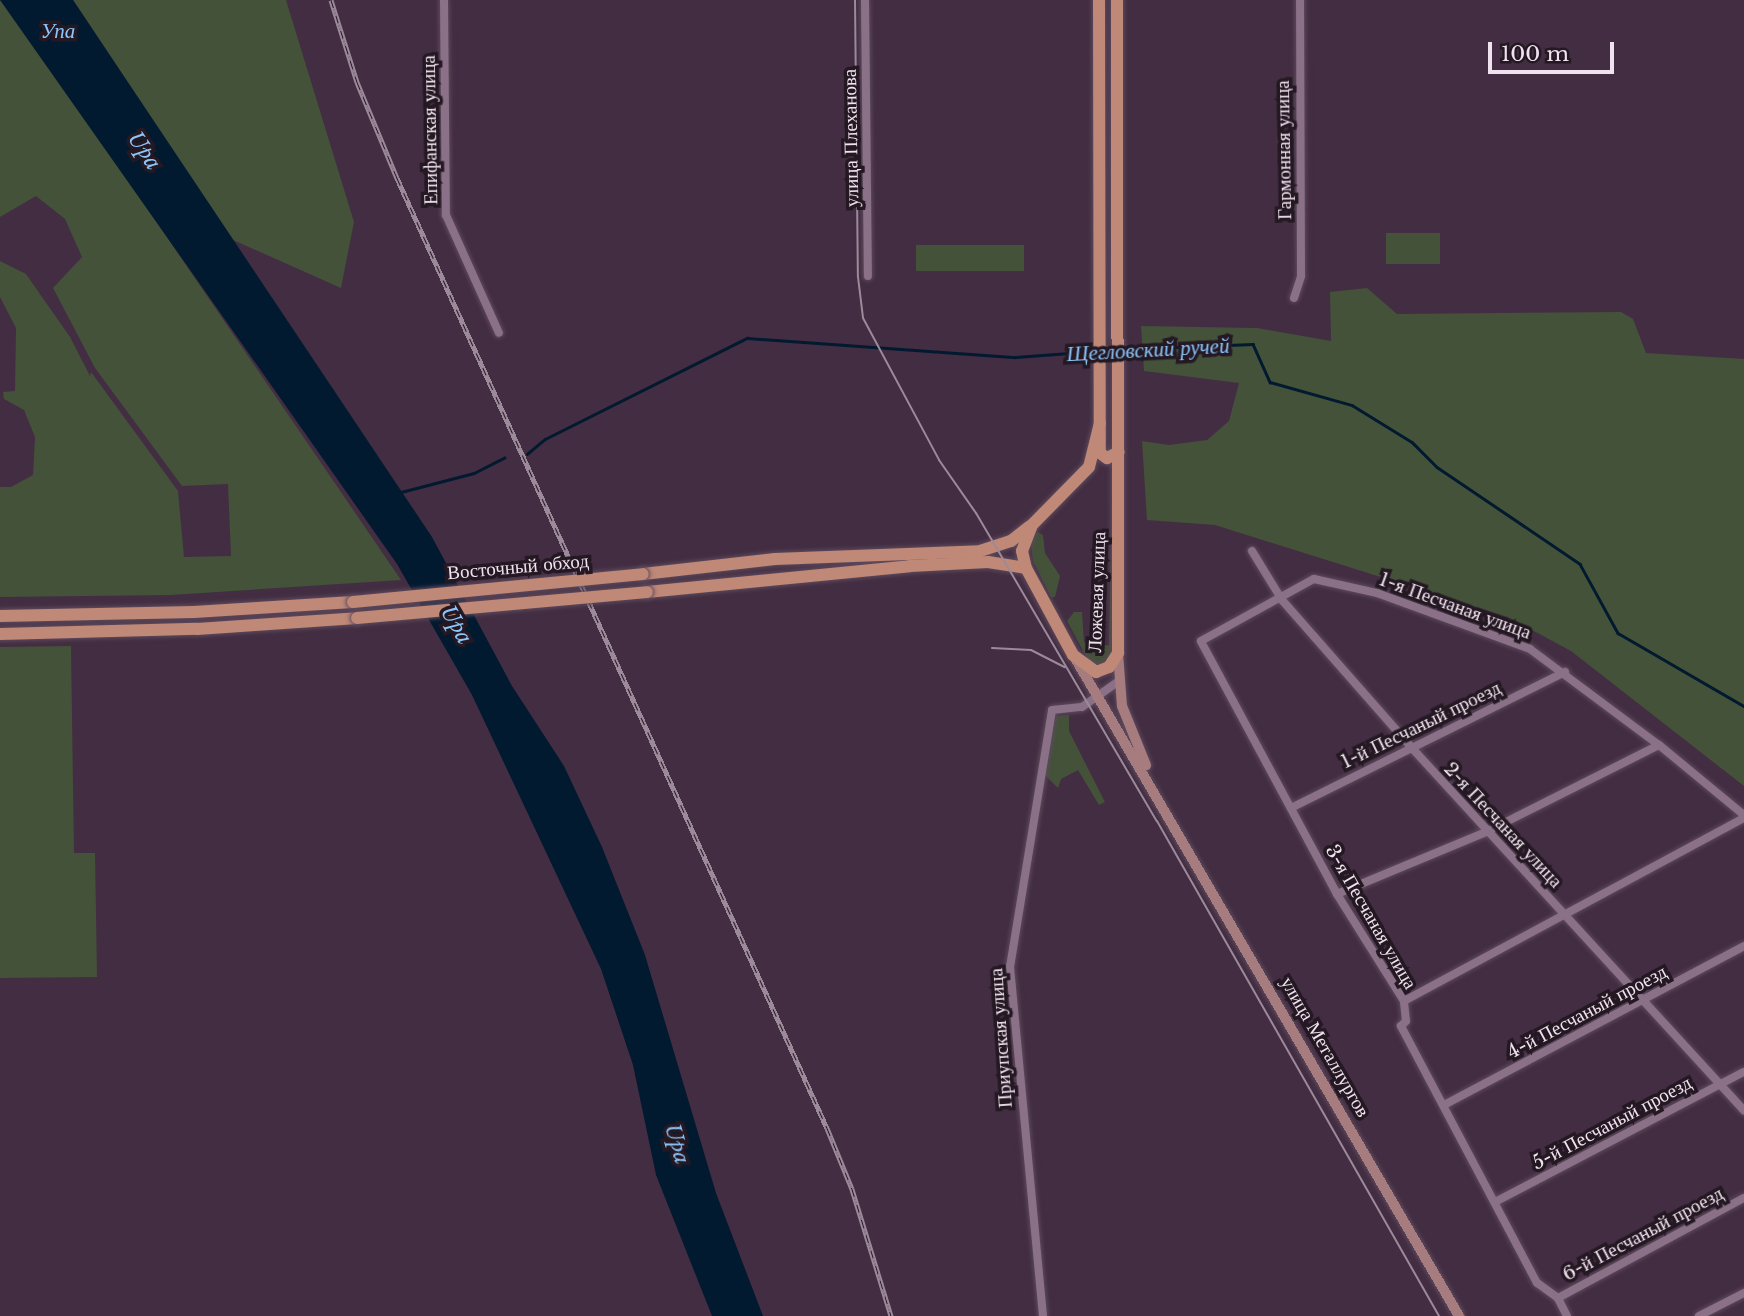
<!DOCTYPE html>
<html>
<head>
<meta charset="utf-8">
<style>
  body { margin:0 }
  #map { position:relative; width:1744px; height:1316px; overflow:hidden; background:#432d42; font-family:"Libre Baskerville",serif }
  div>[style] { position:absolute }
  [style*='--x'] { left:calc(var(--x)*1px); top:calc(var(--y)*1px); width:calc(var(--w)*1px); rotate:calc(var(--a)*1deg) }
  .green>* { inset:0; background:#445239; transform-origin:0 0 }
  .water>* { inset:0; background:#021a30 }
  .stream>* { height:2.5px; margin:-1.25px; padding:0 1.25px; transform-origin:1.25px; border-radius:1.25px; background:#021a30 }
  .roads { filter:drop-shadow(0 0 2px #5d4a5c) drop-shadow(0 0 2px #5d4a5c) }
  .minor>* { height:8px; margin:-4px; padding:0 4px; transform-origin:4px; border-radius:4px; background:#8b7188 }
  .secondary>* { height:10px; margin:-5px; padding:0 5px; transform-origin:5px; border-radius:5px; background:#a67c7f }
  .primary>* { height:12px; margin:-6px; padding:0 6px; transform-origin:6px; border-radius:6px; background:#c08877 }
  .tram>* { height:2px; margin:-1px; padding:0 1px; transform-origin:1px; border-radius:1px; background:#9c8a9b }
  .rail>* { height:5px; margin-top:-2.5px; transform-origin:0; background:repeating-linear-gradient(90deg,#241923 0 8px,#9c8a9b 0 16px); box-sizing:border-box; border-block:2px solid #9c8a9b }
  .bridges { filter:drop-shadow(0 0 2px #5d4a5c) drop-shadow(0 0 2px #5d4a5c) }
  .primary-bridge>* { height:12px; margin:-6px; padding:0 6px; transform-origin:6px; border-radius:6px; background:#c08877 }
  span { translate:-50% -50%; white-space:nowrap; text-align:center; line-height:1.15; -webkit-text-stroke:7px #241923; paint-order:stroke }
  .street-label { font-size:19px; color:#f1e2ef }
  .water-label { font-size:21px; color:#8dc6fc; font-style:italic }
  .scale { position:absolute; left:1488px; top:42px; width:126px; height:32px; box-sizing:border-box; border:4px solid #f1e2ef; border-top:0; padding-left:9px; font-size:21px; line-height:24px; white-space:nowrap; color:#f1e2ef; -webkit-text-stroke:5px #241923; paint-order:stroke }
</style>
</head>
<body>
<div id="map">
  <div class="green">
    <div style="clip-path:polygon(0 0,5px 0,401px 580px,171px 595px,0 597px,0 487px,11px 487px,33px 475px,35px 437px,24px 410px,4px 399px,3px 392px,15px 391px,16px 328px,0 297px,0 261px,26px 274px,70px 337px,90px 376px,91px 372px,178px 491px,184px 557px,231px 556px,228px 484px,182px 486px,95px 368px,53px 288px,82px 257px,65px 219px,36px 196px,0 217px)"></div>
    <div style="clip-path:polygon(73px 0,286px 0,354px 222px,341px 288px,231px 239px)"></div>
    <div style="left:1386px;top:233px;width:54px;height:31px"></div>
    <div style="left:916px;top:245px;width:108px;height:26px"></div>
    <div style="clip-path:polygon(1367px 288px,1397px 314px,1621px 312px,1633px 319px,1646px 353px,1744px 359px,1744px 786px,1571px 651px,1508px 617px,1215px 525px,1147px 520px,1142px 441px,1169px 445px,1207px 440px,1229px 421px,1239px 383px,1144px 371px,1141px 326px,1257px 328px,1331px 341px,1330px 292px)"></div>
    <div style="clip-path:polygon(1112px 500px,1114px 655px,1099px 665px,1088px 660px,1067px 621px,1074px 612px,1082px 612px,1084px 642px,1090px 647px,1109px 645px)"></div>
    <div style="clip-path:polygon(1037px 532px,1043px 535px,1045px 553px,1060px 576px,1055px 597px,1051px 597px,1033px 561px,1031px 544px)"></div>
    <div style="clip-path:polygon(71px 646px,74px 853px,95px 853px,97px 977px,0 978px,0 647px)"></div>
    <div style="clip-path:polygon(1069px 715px,1069px 731px,1105px 802px,1099px 805px,1078px 770px,1061px 779px,1058px 788px,1044px 774px,1056px 716px)"></div>
  </div>
  <div class="water">
    <div style="clip-path:polygon(0 0,73px 0,432px 537px,512px 686px,564px 766px,602px 847px,645px 955px,716px 1193px,763px 1316px,712px 1316px,656px 1175px,633px 1065px,601px 969px,472px 695px,397px 564px)"></div>
  </div>
  <div class="stream">
    <div style="--x:1123;--y:349;--w:130;--a:-2.2"></div>
    <div style="--x:1253;--y:344;--w:42;--a:65.9"></div>
    <div style="--x:1270;--y:382;--w:85;--a:15.7"></div>
    <div style="--x:1352;--y:405;--w:70;--a:31.7"></div>
    <div style="--x:1412;--y:442;--w:35;--a:45"></div>
    <div style="--x:1437;--y:467;--w:173;--a:34.1"></div>
    <div style="--x:1580;--y:564;--w:79;--a:61.2"></div>
    <div style="--x:1618;--y:633;--w:146;--a:30.1"></div>
    <div style="--x:527;--y:454;--w:23;--a:-40"></div>
    <div style="--x:545;--y:439;--w:226;--a:-26.6"></div>
    <div style="--x:747;--y:338;--w:269;--a:4.1"></div>
    <div style="--x:1015;--y:357;--w:81;--a:-4.2"></div>
    <div style="--x:401;--y:492;--w:75;--a:-14.6"></div>
    <div style="--x:474;--y:473;--w:34;--a:-27"></div>
  </div>
  <div class="roads">
    <div class="minor">
      <div style="--x:444;--y:0;--w:215;--a:89.5"></div>
      <div style="--x:446;--y:215;--w:129;--a:65.8"></div>
      <div style="--x:865;--y:0;--w:276;--a:89.4"></div>
      <div style="--x:1294;--y:298;--w:23;--a:-72"></div>
      <div style="--x:1301;--y:276;--w:276;--a:-90.2"></div>
      <div style="--x:1252;--y:551;--w:57;--a:58.5"></div>
      <div style="--x:1282;--y:600;--w:196;--a:48.7"></div>
      <div style="--x:1411;--y:747;--w:493;--a:47.5"></div>
      <div style="--x:1291;--y:808;--w:306;--a:-26.4"></div>
      <div style="--x:1337;--y:894;--w:164;--a:-22.6"></div>
      <div style="--x:1488;--y:831;--w:191;--a:-26.7"></div>
      <div style="--x:1404;--y:1001;--w:386;--a:-28.3"></div>
      <div style="--x:1444;--y:1105;--w:340;--a:-27.9"></div>
      <div style="--x:1495;--y:1202;--w:281;--a:-27.6"></div>
      <div style="--x:1558;--y:1298;--w:211;--a:-28.3"></div>
      <div style="--x:1043;--y:1316;--w:351;--a:-95.4"></div>
      <div style="--x:1010;--y:967;--w:260;--a:-80.7"></div>
      <div style="--x:1052;--y:710;--w:30;--a:-6"></div>
      <div style="--x:1082;--y:707;--w:45;--a:-35.1"></div>
      <div style="--x:1567;--y:1316;--w:20;--a:-117"></div>
      <div style="--x:1558;--y:1298;--w:26;--a:-144"></div>
      <div style="--x:1537;--y:1283;--w:291;--a:-117.9"></div>
      <div style="--x:1401;--y:1026;--w:7;--a:-45"></div>
      <div style="--x:1406;--y:1021;--w:20;--a:-96"></div>
      <div style="--x:1404;--y:1001;--w:126;--a:-122.1"></div>
      <div style="--x:1337;--y:894;--w:287;--a:-118.3"></div>
      <div style="--x:1201;--y:641;--w:129;--a:-28.8"></div>
      <div style="--x:1314;--y:579;--w:65;--a:12.5"></div>
      <div style="--x:1377;--y:593;--w:163;--a:20.1"></div>
      <div style="--x:1530;--y:649;--w:161;--a:36.7"></div>
      <div style="--x:1659;--y:745;--w:110;--a:39.5"></div>
      <div style="--x:1699;--y:1316;--w:51;--a:-27.1"></div>
    </div>
    <div class="secondary">
      <div style="--x:1118;--y:653;--w:53;--a:85.7"></div>
      <div style="--x:1122;--y:706;--w:64;--a:67.9"></div>
      <div style="--x:1075;--y:658;--w:762;--a:59.73"></div>
    </div>
    <div class="primary">
      <div style="--x:1099;--y:0;--w:453;--a:89.9"></div>
      <div style="--x:1100;--y:453;--w:9;--a:36"></div>
      <div style="--x:1107;--y:458;--w:13;--a:-27"></div>
      <div style="--x:1100;--y:423;--w:45;--a:104"></div>
      <div style="--x:1089;--y:467;--w:81;--a:134.5"></div>
      <div style="--x:1032;--y:525;--w:28;--a:111"></div>
      <div style="--x:1022;--y:551;--w:17;--a:77"></div>
      <div style="--x:1026;--y:568;--w:99;--a:61.6"></div>
      <div style="--x:1073;--y:655;--w:29;--a:36"></div>
      <div style="--x:1096;--y:672;--w:14;--a:-21"></div>
      <div style="--x:1109;--y:667;--w:17;--a:-57"></div>
      <div style="--x:1118;--y:653;--w:653;--a:-90.09"></div>
      <div style="--x:643;--y:574;--w:133;--a:-6.5"></div>
      <div style="--x:775;--y:559;--w:205;--a:-2.2"></div>
      <div style="--x:980;--y:551;--w:33;--a:-18"></div>
      <div style="--x:1011;--y:541;--w:23;--a:-38"></div>
      <div style="--x:647;--y:592;--w:264;--a:-5.6"></div>
      <div style="--x:910;--y:566;--w:78;--a:-2.9"></div>
      <div style="--x:988;--y:562;--w:38;--a:9"></div>
      <div style="--x:0;--y:616;--w:194;--a:-1.2"></div>
      <div style="--x:194;--y:612;--w:159;--a:-3.6"></div>
      <div style="--x:0;--y:634;--w:197;--a:-1.5"></div>
      <div style="--x:197;--y:629;--w:160;--a:-3.9"></div>
    </div>
  </div>
  <div class="tram">
    <div style="--x:855;--y:0;--w:277;--a:89.4"></div>
    <div style="--x:858;--y:277;--w:41;--a:83"></div>
    <div style="--x:863;--y:318;--w:161;--a:61.8"></div>
    <div style="--x:939;--y:460;--w:65;--a:55.1"></div>
    <div style="--x:976;--y:513;--w:357;--a:59.6"></div>
    <div style="--x:1157;--y:821;--w:570;--a:60.33"></div>
    <div style="--x:992;--y:648;--w:39;--a:3"></div>
    <div style="--x:1031;--y:650;--w:38;--a:27"></div>
  </div>
  <div class="rail">
    <div style="--x:331;--y:0;--w:86;--a:72.4"></div>
    <div style="--x:357;--y:82;--w:104;--a:67.4"></div>
    <div style="--x:397;--y:178;--w:1043;--a:65.65"></div>
    <div style="--x:827;--y:1128;--w:66;--a:67.7"></div>
    <div style="--x:852;--y:1189;--w:133;--a:72.9"></div>
  </div>
  <div class="bridges">
    <div class="primary-bridge">
      <div style="--x:353;--y:602;--w:291;--a:-5.5"></div>
      <div style="--x:357;--y:618;--w:291;--a:-5.1"></div>
    </div>
  </div>
  <div class="street-label">
    <span style="left:430px;top:130px;rotate:-91deg">Епифанская улица</span>
    <span style="left:851px;top:138px;rotate:-91deg">улица Плеханова</span>
    <span style="left:1284px;top:150px;rotate:-91deg">Гармонная улица</span>
    <span style="left:518px;top:567px;rotate:-5deg">Восточный обход</span>
    <span style="left:1097px;top:592px;rotate:-88deg">Ложевая улица</span>
    <span style="left:1455px;top:606px;rotate:20deg">1-я Песчаная улица</span>
    <span style="left:1421px;top:725px;rotate:-26deg">1-й Песчаный проезд</span>
    <span style="left:1503px;top:825px;rotate:47deg">2-я Песчаная улица</span>
    <span style="left:1371px;top:917px;rotate:60deg">3-я Песчаная улица</span>
    <span style="left:1587px;top:1012px;rotate:-28deg">4-й Песчаный проезд</span>
    <span style="left:1001px;top:1038px;rotate:-94deg">Приупская улица</span>
    <span style="left:1325px;top:1047px;rotate:60deg">улица Металлургов</span>
    <span style="left:1612px;top:1123px;rotate:-28deg">5-й Песчаный проезд</span>
    <span style="left:1643px;top:1234px;rotate:-28deg">6-й Песчаный проезд</span>
  </div>
  <div class="water-label">
    <span style="left:58px;top:31px">Упа</span>
    <span style="left:144px;top:151px;rotate:56deg">Upa</span>
    <span style="left:1148px;top:350px;rotate:-3deg">Щегловский ручей</span>
    <span style="left:456px;top:625px;rotate:60deg">Upa</span>
    <span style="left:677px;top:1144px;rotate:74deg">Upa</span>
  </div>
  <div class="scale">100 m</div>
</div>
</body>
</html>
